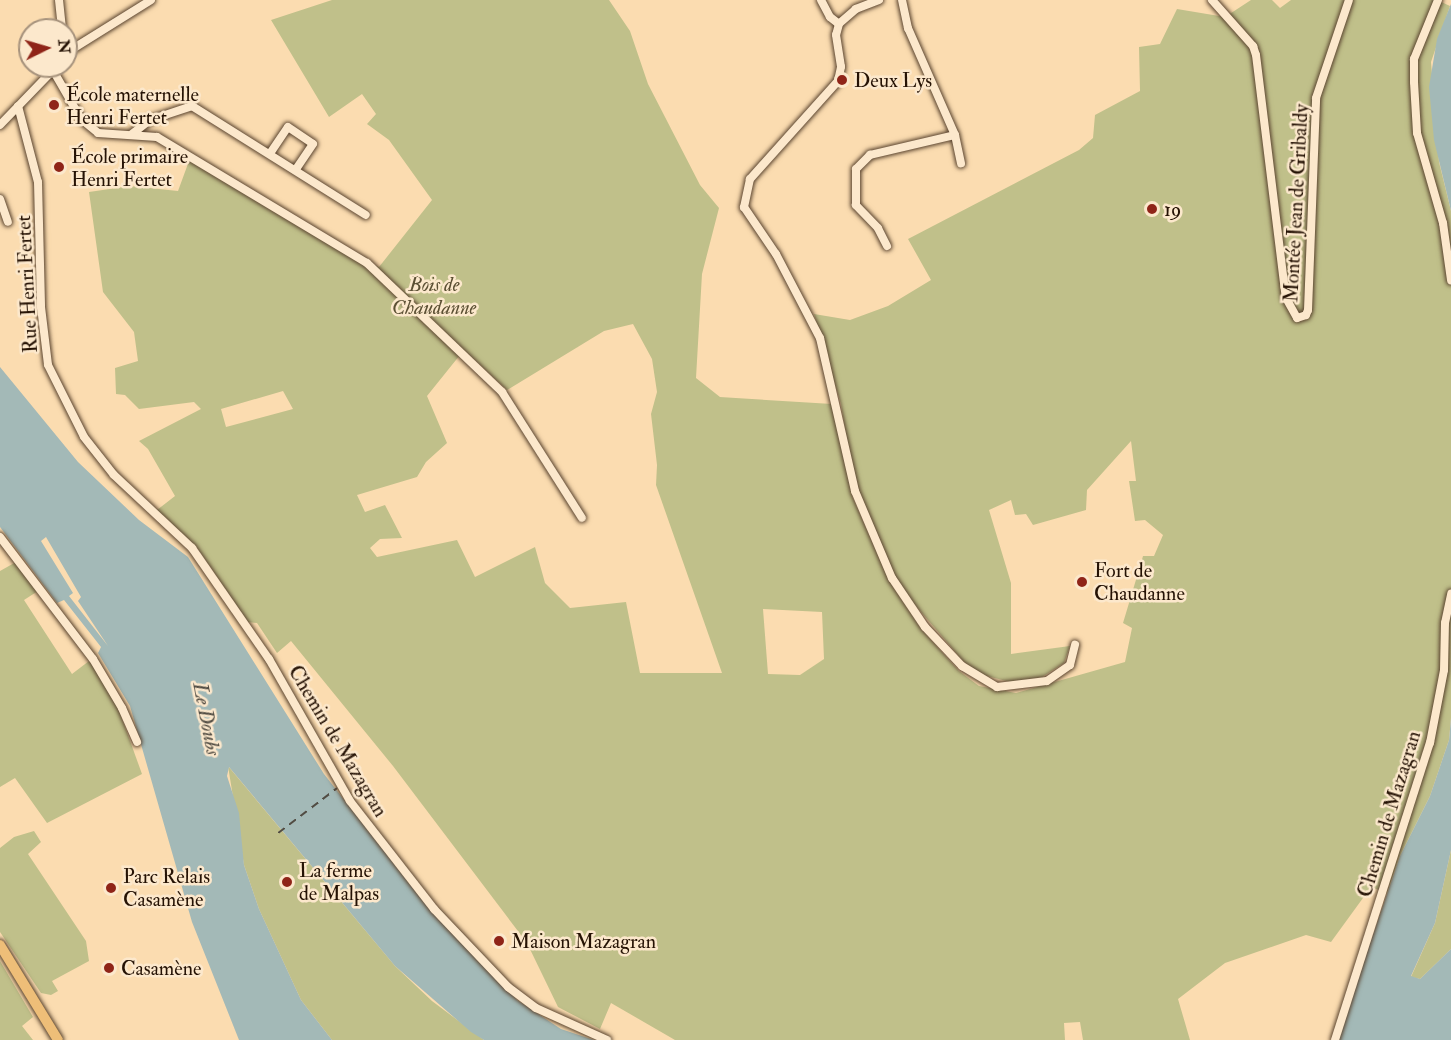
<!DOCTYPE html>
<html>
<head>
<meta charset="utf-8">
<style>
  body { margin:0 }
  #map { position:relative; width:1451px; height:1040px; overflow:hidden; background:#fbdcb0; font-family:"IM FELL Double Pica",serif }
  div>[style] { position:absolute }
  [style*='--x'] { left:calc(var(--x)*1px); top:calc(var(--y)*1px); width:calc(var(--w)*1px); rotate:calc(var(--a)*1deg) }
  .green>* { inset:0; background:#c0c08a }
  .water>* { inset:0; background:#a3b9b7 }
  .ferry>* { height:1.5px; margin-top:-0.75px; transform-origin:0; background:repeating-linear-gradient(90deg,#514c43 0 8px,transparent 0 14px) }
  .roads { filter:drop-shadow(0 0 2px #5a442f) drop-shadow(0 0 2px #5a442f) }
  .minor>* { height:8px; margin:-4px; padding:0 4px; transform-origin:4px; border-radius:4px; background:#fce8cc }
  .major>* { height:10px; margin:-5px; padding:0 5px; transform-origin:5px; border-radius:5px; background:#eebe78 }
  .dots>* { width:16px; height:16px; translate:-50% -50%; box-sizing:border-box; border:3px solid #fce8cc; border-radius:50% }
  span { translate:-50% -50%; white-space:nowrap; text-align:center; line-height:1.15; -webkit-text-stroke:5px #fce8cc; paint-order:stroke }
  .poi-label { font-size:20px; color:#251204 }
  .left { translate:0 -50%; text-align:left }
  .street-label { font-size:20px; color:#251204 }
  .park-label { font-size:20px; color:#5b4f33; font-style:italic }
  .water-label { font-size:21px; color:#514c43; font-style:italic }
  .north { position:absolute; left:18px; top:18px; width:60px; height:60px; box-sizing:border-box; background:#fce8cc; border:2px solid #a6927c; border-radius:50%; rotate:85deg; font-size:16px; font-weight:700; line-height:24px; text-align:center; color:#251204 }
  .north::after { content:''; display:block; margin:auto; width:21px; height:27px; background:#8f2418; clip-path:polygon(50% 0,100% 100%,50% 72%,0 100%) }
</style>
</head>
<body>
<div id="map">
  <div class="green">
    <div style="clip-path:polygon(evenodd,332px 0,609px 0,630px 31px,648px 84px,700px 185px,719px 208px,702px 274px,696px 378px,720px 397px,832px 404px,852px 496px,889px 581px,921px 629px,959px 671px,979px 686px,1016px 693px,1125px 662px,1132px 628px,1123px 623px,1141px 563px,1143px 556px,1154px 556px,1163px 535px,1145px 520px,1135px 521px,1129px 481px,1136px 481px,1131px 441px,1087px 490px,1086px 510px,1033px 525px,1026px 514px,1015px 515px,1011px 500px,989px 510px,1011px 583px,1011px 654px,1070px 646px,1064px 663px,1042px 677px,1014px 683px,983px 675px,964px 662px,892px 578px,855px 491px,841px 404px,814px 314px,850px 320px,888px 306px,931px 280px,908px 239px,1079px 150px,1093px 138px,1095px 115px,1140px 91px,1139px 47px,1160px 44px,1177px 9px,1225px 17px,1251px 0,1272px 0,1280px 8px,1291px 0,1437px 0,1450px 6px,1431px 62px,1439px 162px,1451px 211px,1451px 718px,1449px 740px,1430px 796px,1400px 856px,1387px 893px,1371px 887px,1331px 942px,1306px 935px,1225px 963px,1178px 999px,1190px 1040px,1083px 1040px,1080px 1022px,1064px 1023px,1065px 1040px,675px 1040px,611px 1003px,600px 1029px,558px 1007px,527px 943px,393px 766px,291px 641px,277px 653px,257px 623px,248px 622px,196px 546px,157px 510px,175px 496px,148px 449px,139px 441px,201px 409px,194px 402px,139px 409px,125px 395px,116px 394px,115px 368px,138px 361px,134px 332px,103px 292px,89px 192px,130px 186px,178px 191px,189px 161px,311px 234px,379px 267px,432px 200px,389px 140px,367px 124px,376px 114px,362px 94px,329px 117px,271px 20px,332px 0,633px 324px,652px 359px,657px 392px,651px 414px,657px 465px,656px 485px,722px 673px,640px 673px,626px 602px,570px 608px,545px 583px,535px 547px,475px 577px,457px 540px,377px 557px,370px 548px,380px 539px,402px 538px,385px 505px,365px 512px,357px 495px,417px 477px,426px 462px,447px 443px,427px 396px,464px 350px,507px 390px,604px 331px,633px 324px,332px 0,283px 391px,293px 409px,226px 427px,221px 409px,283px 391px,332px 0,763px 609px,822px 612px,824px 659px,800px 675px,768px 674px,763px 609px)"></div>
    <div style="clip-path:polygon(16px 562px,38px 591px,24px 600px,72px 674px,89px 661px,98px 673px,117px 705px,142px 774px,47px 823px,15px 778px,0 787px,0 571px)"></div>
    <div style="clip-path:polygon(228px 766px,395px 966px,432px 1001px,484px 1040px,332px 1040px,301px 1000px,259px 909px,244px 865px)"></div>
    <div style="clip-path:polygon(34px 831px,41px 842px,28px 854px,86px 941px,89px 961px,52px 981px,58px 991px,51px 995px,41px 993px,0 932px,0 848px,14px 837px)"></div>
    <div style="clip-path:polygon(1451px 850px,1451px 949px,1420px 979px,1411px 977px,1435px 923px)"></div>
    <div style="clip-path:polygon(0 961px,33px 1017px,22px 1026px,33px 1040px,0 1040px)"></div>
  </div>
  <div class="water">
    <div style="clip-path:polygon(1451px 4px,1451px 211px,1434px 140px,1429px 87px,1437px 39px)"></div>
    <div style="clip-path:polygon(evenodd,0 367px,78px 462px,139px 520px,188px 557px,324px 774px,426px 905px,517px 1000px,561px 1029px,594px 1040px,484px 1040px,471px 1032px,395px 966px,229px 767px,227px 776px,239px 813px,244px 865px,259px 909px,301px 1000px,332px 1040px,239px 1040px,192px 922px,130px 706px,98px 653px,101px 647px,64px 600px,57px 603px,0 527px,0 367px,46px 537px,81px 597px,78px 601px,108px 646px,69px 596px,73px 593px,41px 541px,46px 537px)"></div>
    <div style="clip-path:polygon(1451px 718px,1451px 850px,1435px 923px,1411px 976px,1420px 979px,1451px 949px,1451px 1040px,1337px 1040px,1400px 856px,1430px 796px,1449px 740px)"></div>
  </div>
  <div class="ferry">
    <div style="--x:278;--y:833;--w:74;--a:-37.3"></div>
  </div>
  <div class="roads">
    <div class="minor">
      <div style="--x:59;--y:0;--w:30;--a:84"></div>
      <div style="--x:821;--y:0;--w:19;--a:62"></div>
      <div style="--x:830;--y:17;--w:11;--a:38"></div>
      <div style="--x:879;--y:0;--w:25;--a:159"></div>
      <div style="--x:856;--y:9;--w:23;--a:139"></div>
      <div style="--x:839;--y:24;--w:11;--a:105"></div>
      <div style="--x:836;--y:35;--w:32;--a:81"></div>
      <div style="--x:841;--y:67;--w:14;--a:102"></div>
      <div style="--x:838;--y:81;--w:132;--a:131.9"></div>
      <div style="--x:750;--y:179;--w:29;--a:102"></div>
      <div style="--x:744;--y:207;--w:57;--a:55.8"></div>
      <div style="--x:776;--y:254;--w:95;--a:62.4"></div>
      <div style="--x:820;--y:338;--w:157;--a:77.1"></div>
      <div style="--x:855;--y:491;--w:95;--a:67"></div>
      <div style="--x:892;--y:578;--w:59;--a:56"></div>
      <div style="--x:925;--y:627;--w:54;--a:46.5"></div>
      <div style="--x:962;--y:666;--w:41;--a:31"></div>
      <div style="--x:997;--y:687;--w:50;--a:-6.8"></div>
      <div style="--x:1047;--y:681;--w:28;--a:-35"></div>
      <div style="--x:1070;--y:665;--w:21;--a:-76"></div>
      <div style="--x:902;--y:0;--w:29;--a:78"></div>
      <div style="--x:908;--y:28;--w:117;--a:66.3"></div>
      <div style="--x:955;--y:135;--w:29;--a:78"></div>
      <div style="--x:1212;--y:0;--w:62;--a:48.3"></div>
      <div style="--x:1253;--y:46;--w:9;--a:72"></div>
      <div style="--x:1256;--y:55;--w:245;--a:83"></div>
      <div style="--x:1286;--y:298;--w:23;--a:61"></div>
      <div style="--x:1297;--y:318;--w:9;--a:-18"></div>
      <div style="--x:1306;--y:315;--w:5;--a:-68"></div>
      <div style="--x:1308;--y:310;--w:212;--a:-87.8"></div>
      <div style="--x:1316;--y:98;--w:103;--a:-71.4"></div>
      <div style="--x:1438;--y:0;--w:64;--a:112.1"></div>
      <div style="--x:1414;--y:59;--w:23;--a:90"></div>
      <div style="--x:1414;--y:82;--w:51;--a:86.6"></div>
      <div style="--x:1417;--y:133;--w:94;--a:73.9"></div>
      <div style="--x:1443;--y:223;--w:58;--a:82"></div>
      <div style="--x:66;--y:53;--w:100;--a:-31.9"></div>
      <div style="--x:54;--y:72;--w:54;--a:60.1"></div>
      <div style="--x:81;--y:119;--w:22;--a:39"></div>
      <div style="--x:98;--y:133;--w:59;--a:3.9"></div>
      <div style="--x:157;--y:137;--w:245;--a:31"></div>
      <div style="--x:367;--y:263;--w:187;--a:43.7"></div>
      <div style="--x:502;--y:392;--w:149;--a:57.6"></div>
      <div style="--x:18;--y:106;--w:79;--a:75.3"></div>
      <div style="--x:38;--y:182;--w:125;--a:88.6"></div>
      <div style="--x:41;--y:307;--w:58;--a:83.1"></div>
      <div style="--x:48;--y:365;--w:80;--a:63.4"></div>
      <div style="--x:84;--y:437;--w:48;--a:51.7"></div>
      <div style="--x:114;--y:475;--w:107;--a:43.1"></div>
      <div style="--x:192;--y:548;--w:135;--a:55.3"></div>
      <div style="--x:269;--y:659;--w:163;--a:60.3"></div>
      <div style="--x:350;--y:801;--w:137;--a:52.1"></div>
      <div style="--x:434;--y:909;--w:108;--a:46.5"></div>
      <div style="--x:508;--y:987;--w:35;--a:37"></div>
      <div style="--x:536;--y:1008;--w:78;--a:24.3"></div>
      <div style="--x:0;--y:125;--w:82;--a:-46"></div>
      <div style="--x:132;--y:134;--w:23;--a:-38"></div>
      <div style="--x:150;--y:120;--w:44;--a:-18.4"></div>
      <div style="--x:192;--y:106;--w:205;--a:32.1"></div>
      <div style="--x:271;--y:152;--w:30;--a:-56"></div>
      <div style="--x:288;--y:127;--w:30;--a:34"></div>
      <div style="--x:313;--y:144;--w:29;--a:124"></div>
      <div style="--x:0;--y:199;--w:24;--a:71"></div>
      <div style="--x:887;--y:246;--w:20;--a:-117"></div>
      <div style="--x:878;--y:228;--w:32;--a:-134"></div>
      <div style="--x:856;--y:205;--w:36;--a:-90"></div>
      <div style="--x:856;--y:169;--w:20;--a:-45"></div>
      <div style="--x:870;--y:155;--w:87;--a:-13.2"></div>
      <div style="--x:0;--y:537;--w:153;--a:52.7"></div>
      <div style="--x:93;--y:659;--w:57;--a:59.4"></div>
      <div style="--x:122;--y:708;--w:37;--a:66"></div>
      <div style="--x:1335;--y:1040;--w:312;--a:-72.3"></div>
      <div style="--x:1430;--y:743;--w:74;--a:-79.1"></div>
      <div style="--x:1444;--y:670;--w:47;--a:-88.8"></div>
      <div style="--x:1445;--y:623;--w:30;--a:-78"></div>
    </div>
    <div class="major">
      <div style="--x:0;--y:945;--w:111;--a:58.6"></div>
    </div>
  </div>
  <div class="dots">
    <div style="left:842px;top:80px;background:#8f2418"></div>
    <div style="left:54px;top:105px;background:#8f2418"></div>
    <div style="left:59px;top:167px;background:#8f2418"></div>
    <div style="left:1152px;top:209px;background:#8f2418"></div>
    <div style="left:1082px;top:582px;background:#8f2418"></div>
    <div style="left:287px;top:882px;background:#8f2418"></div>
    <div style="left:111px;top:888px;background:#8f2418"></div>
    <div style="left:499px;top:941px;background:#8f2418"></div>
    <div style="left:109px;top:968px;background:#8f2418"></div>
  </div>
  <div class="poi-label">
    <span class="left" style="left:854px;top:80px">Deux Lys</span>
    <span class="left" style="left:66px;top:106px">École maternelle<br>Henri Fertet</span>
    <span class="left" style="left:71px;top:168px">École primaire<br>Henri Fertet</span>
    <span class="left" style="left:1164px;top:209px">19</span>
    <span class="left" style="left:1094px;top:582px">Fort de<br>Chaudanne</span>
    <span class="left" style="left:299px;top:882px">La ferme<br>de Malpas</span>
    <span class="left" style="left:123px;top:888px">Parc Relais<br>Casamène</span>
    <span class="left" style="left:511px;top:941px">Maison Mazagran</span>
    <span class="left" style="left:121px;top:968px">Casamène</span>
  </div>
  <div class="street-label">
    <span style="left:1296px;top:203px;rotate:-87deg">Montée Jean de Gribaldy</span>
    <span style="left:27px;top:284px;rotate:-93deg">Rue Henri Fertet</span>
    <span style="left:338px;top:741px;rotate:59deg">Chemin de Mazagran</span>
    <span style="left:1389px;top:814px;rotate:-73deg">Chemin de Mazagran</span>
  </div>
  <div class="park-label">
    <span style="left:434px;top:296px">Bois de<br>Chaudanne</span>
  </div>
  <div class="water-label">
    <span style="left:206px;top:719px;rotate:79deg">Le Doubs</span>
  </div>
  <div class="north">N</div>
</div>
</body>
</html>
